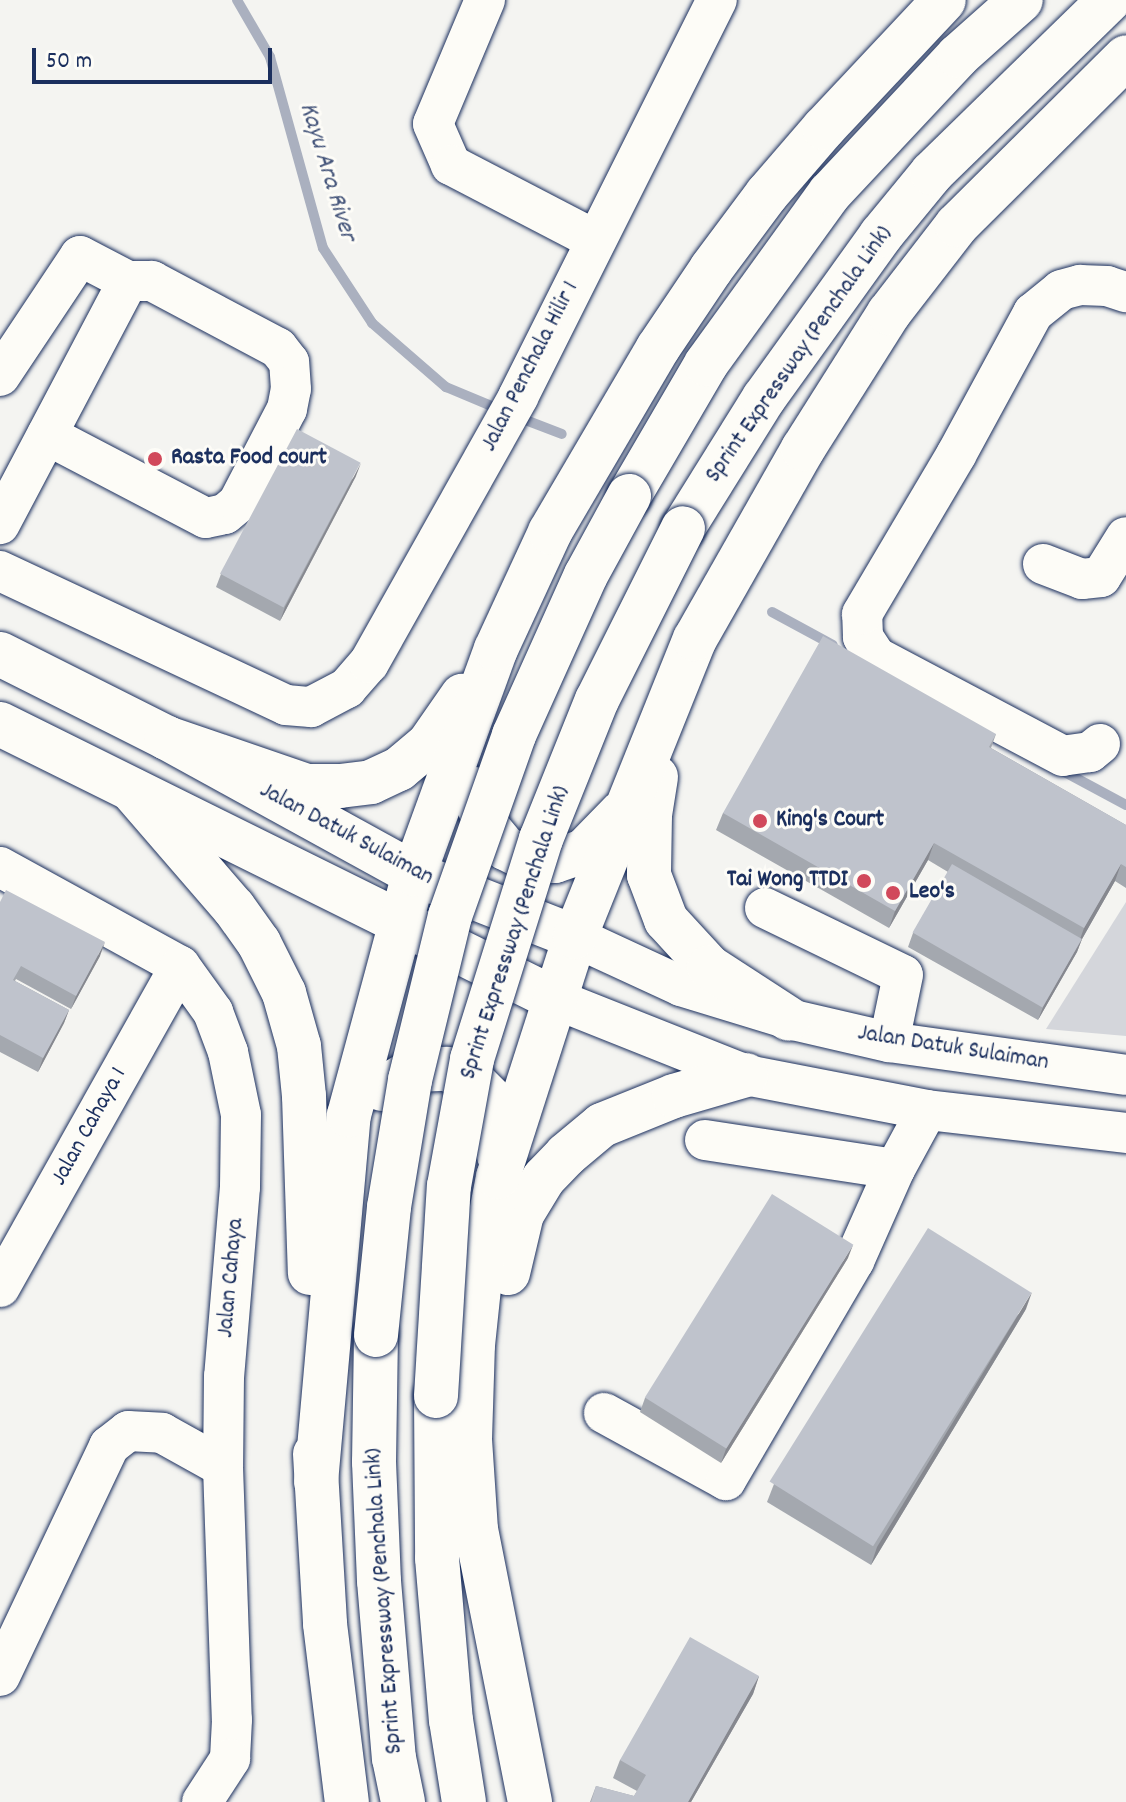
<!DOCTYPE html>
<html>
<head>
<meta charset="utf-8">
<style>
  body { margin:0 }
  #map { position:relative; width:1126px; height:1802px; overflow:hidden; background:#f4f4f1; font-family:Dekko,sans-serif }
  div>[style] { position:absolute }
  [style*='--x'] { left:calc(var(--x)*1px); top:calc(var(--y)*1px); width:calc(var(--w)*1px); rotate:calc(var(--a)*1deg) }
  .green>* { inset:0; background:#d4d6db }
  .stream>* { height:10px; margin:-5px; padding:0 5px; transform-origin:5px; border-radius:5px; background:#aab0bf }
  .roads { filter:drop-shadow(0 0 2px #1b2f5e) drop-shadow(0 0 2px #1b2f5e) }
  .minor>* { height:40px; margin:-20px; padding:0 20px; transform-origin:20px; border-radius:20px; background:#fdfcf7 }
  .major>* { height:44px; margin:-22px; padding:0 22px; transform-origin:22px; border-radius:22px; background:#fdfcf7 }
  .highway>* { height:44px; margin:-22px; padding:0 22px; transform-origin:22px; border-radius:22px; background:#fdfcf7 }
  .bridges { filter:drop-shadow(0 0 2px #1b2f5e) drop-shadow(0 0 2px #1b2f5e) }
  .highway-bridge>* { height:44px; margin:-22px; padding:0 22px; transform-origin:22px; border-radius:22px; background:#fdfcf7 }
  .wall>* { inset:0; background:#a4a8af }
  .shaded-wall>* { inset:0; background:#86888f }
  .building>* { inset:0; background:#bfc3cc; transform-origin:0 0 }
  .dots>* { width:22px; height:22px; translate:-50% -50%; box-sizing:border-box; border:4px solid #fdfcf7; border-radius:50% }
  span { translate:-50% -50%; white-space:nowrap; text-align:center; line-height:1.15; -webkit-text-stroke:6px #fdfcf7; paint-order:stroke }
  .street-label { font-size:24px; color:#1b2f5e }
  .poi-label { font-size:24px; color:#1b2f5e; font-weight:700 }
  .left { translate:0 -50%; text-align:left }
  .right { translate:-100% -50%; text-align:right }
  .water-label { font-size:26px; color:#46567b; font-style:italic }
  .scale { position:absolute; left:32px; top:48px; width:240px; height:36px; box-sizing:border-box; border:4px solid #1b2f5e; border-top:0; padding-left:10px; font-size:24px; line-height:28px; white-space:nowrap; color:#1b2f5e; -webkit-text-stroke:6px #fdfcf7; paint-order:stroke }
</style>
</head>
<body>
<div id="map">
  <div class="green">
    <div style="clip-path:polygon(1126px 902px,1126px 1036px,1046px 1029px)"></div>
  </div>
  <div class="stream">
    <div style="--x:237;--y:0;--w:66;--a:59.9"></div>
    <div style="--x:270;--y:57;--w:198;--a:74.5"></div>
    <div style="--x:323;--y:248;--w:90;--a:56.8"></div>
    <div style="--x:372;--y:323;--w:98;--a:40.9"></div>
    <div style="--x:446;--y:387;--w:60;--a:22.7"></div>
    <div style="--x:515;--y:416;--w:50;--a:21"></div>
    <div style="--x:772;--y:612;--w:69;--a:28.4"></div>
    <div style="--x:1061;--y:770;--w:74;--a:28.3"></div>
  </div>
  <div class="roads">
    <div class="minor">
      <div style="--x:485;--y:0;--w:134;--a:112.8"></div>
      <div style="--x:433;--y:124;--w:45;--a:66.3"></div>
      <div style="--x:451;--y:165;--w:162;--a:27.5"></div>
      <div style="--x:0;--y:376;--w:144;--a:-56.3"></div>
      <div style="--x:80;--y:256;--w:54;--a:27.5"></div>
      <div style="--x:128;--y:281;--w:275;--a:117.8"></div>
      <div style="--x:47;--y:435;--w:179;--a:27.6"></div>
      <div style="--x:206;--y:518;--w:19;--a:-12"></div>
      <div style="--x:225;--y:514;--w:17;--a:-40"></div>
      <div style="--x:238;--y:503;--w:106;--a:-62.5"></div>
      <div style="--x:287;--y:409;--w:20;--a:-79"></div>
      <div style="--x:291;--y:389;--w:27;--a:-94"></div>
      <div style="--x:289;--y:362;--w:18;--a:-128"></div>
      <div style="--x:278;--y:348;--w:143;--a:-152"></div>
      <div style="--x:152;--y:281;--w:24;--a:180"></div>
      <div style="--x:1043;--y:564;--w:42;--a:21"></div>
      <div style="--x:1082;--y:579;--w:19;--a:-6"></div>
      <div style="--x:1101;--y:577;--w:47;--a:-58"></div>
      <div style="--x:0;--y:571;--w:316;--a:25.1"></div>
      <div style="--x:286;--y:705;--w:25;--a:5"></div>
      <div style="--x:311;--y:707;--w:41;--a:-27.8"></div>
      <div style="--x:347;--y:688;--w:33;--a:-49"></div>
      <div style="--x:369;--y:663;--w:305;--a:-60.7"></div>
      <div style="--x:518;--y:397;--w:444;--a:-63.4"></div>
      <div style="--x:1100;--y:744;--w:13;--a:141"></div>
      <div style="--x:1090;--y:752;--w:27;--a:172"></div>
      <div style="--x:1063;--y:756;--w:212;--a:-152.1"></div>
      <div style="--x:876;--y:657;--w:24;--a:-123"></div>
      <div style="--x:863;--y:637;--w:23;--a:-92"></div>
      <div style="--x:862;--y:614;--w:185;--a:-59.4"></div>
      <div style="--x:956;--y:455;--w:162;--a:-61.5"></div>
      <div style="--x:1033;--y:313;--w:36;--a:-39"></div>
      <div style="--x:1061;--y:290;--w:20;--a:-15"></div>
      <div style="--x:1080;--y:285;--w:27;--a:2"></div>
      <div style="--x:1107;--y:286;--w:20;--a:18"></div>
      <div style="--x:0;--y:867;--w:205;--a:28.8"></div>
      <div style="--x:180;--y:966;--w:57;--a:54.3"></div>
      <div style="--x:213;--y:1012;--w:43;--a:69.4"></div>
      <div style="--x:228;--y:1052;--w:64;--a:78.3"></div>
      <div style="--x:241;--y:1115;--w:72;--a:90.8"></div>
      <div style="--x:240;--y:1187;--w:190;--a:94.8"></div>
      <div style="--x:224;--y:1376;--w:91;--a:90.6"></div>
      <div style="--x:223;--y:1467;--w:253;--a:88"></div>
      <div style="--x:232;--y:1720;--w:39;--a:93"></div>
      <div style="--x:230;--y:1759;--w:51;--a:123.1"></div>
      <div style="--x:765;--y:908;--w:153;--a:25.9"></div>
      <div style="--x:903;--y:975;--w:68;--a:101.8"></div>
      <div style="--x:575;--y:937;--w:117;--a:24.8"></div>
      <div style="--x:681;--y:986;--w:113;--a:17"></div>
      <div style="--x:789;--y:1019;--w:103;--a:13"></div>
      <div style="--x:889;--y:1042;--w:239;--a:7.9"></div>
      <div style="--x:555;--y:999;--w:206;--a:21.7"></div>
      <div style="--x:746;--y:1075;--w:184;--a:10.9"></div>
      <div style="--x:927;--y:1110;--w:200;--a:6.6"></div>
      <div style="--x:705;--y:1140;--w:192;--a:8.7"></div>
      <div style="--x:0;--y:1287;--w:368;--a:-60.7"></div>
      <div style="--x:604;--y:1413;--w:139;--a:28.8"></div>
      <div style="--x:726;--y:1480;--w:254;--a:-59.7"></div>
      <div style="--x:854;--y:1261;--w:101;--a:-66"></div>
      <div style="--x:895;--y:1169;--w:67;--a:-61.5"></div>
      <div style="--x:0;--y:1676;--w:255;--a:-64.6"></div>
      <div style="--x:109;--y:1446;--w:24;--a:-38"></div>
      <div style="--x:128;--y:1431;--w:34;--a:3"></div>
      <div style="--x:162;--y:1433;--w:70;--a:29.1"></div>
    </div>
    <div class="major">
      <div style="--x:0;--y:654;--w:187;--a:26.7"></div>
      <div style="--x:167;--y:738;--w:282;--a:28.8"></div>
      <div style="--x:414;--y:874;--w:173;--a:21.4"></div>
      <div style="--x:0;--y:724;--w:619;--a:26.36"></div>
    </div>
    <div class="highway">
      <div style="--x:629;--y:496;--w:153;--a:-59.7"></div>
      <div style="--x:706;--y:364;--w:211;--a:-54.1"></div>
      <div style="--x:830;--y:193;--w:187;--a:-46.9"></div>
      <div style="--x:958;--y:56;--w:84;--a:-41.6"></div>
      <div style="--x:683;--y:528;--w:153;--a:-58.1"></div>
      <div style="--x:764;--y:398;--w:201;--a:-54.3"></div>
      <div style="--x:881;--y:235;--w:80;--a:-50.6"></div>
      <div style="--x:932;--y:173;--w:248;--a:-44.3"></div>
      <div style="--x:167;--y:738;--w:148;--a:18.9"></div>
      <div style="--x:307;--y:786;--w:33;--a:0"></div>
      <div style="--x:340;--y:786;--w:31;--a:-7"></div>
      <div style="--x:371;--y:782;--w:31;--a:-25"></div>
      <div style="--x:399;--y:769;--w:38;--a:-40"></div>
      <div style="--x:428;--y:745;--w:60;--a:-55.2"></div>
      <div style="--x:656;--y:777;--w:38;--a:99"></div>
      <div style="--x:650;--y:815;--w:60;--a:91"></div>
      <div style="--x:649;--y:875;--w:48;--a:69.3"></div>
      <div style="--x:666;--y:920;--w:64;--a:47.5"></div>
      <div style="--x:709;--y:967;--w:95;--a:33"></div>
      <div style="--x:475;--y:789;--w:12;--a:85"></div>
      <div style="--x:476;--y:801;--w:31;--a:65"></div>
      <div style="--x:489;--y:829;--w:25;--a:50"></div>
      <div style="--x:505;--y:848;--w:28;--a:27"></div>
      <div style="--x:530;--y:861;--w:25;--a:0"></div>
      <div style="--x:555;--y:861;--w:31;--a:-19"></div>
      <div style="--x:584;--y:851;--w:52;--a:-45.8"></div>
      <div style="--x:132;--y:790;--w:156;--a:49.2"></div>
      <div style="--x:234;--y:908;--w:43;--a:54.5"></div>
      <div style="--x:259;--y:943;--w:56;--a:63.4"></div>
      <div style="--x:284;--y:993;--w:55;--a:74.2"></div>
      <div style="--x:299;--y:1046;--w:50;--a:84.3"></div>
      <div style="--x:304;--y:1096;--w:177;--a:88.1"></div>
      <div style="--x:382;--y:1089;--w:37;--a:-31"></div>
      <div style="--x:414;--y:1070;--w:33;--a:-2"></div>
      <div style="--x:447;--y:1069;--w:30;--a:26"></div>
      <div style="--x:474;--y:1082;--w:28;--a:45"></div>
      <div style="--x:494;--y:1102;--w:26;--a:72"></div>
      <div style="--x:502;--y:1127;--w:29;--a:96"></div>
      <div style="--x:508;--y:1273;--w:61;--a:-76.7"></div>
      <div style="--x:522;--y:1214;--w:42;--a:-58.6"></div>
      <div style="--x:544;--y:1178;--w:32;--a:-46"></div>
      <div style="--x:566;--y:1155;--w:47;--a:-39.8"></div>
      <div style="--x:602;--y:1125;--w:78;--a:-21.9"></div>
      <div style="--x:674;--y:1096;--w:75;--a:-16.3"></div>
      <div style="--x:376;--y:1335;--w:127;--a:90.9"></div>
      <div style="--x:374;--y:1462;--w:119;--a:87.6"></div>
      <div style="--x:379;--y:1581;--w:178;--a:85.2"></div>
      <div style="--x:394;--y:1758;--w:45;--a:78.4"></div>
      <div style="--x:436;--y:1396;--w:162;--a:89.6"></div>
      <div style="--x:437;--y:1558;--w:163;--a:85.1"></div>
      <div style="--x:451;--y:1720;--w:83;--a:81"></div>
      <div style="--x:315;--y:1454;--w:170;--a:86.6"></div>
      <div style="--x:325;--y:1624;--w:179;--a:83"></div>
      <div style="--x:316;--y:1482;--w:368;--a:-84.9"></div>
      <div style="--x:349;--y:1115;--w:250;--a:-74.9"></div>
      <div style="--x:414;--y:874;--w:239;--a:-70"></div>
      <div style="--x:496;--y:649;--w:129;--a:-65.2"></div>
      <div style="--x:550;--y:532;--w:213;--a:-59.6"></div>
      <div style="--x:658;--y:348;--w:95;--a:-56.1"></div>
      <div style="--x:711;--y:269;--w:94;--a:-53.3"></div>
      <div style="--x:767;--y:194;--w:87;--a:-49.2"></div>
      <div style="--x:824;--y:128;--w:175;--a:-46.8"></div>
      <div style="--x:530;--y:1802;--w:277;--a:-101.2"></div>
      <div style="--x:476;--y:1530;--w:91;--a:-93.8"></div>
      <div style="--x:470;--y:1439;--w:94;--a:-88.2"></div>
      <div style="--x:473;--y:1345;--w:85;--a:-84"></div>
      <div style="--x:482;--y:1260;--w:85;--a:-79.1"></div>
      <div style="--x:498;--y:1177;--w:252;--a:-72.2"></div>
      <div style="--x:575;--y:937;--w:321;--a:-68.1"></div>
      <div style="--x:695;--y:639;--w:219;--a:-60.4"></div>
      <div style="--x:803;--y:449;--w:161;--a:-57.7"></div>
      <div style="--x:889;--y:313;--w:111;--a:-52.3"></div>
      <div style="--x:957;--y:225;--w:238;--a:-44.8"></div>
    </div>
  </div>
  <div class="bridges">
    <div class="highway-bridge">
      <div style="--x:376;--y:1335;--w:129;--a:-84.2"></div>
      <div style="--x:389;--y:1207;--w:129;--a:-80.6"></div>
      <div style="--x:410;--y:1080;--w:169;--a:-76.3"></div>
      <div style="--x:450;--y:916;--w:192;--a:-70.5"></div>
      <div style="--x:514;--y:735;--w:175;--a:-65.8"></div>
      <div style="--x:586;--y:575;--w:90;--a:-61.4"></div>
      <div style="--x:436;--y:1396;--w:210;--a:-86.5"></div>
      <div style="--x:449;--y:1186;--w:129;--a:-79.7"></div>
      <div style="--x:472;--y:1059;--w:231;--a:-72.6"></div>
      <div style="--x:541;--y:839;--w:150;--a:-68.1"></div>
      <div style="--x:597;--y:700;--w:192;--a:-63.4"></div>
    </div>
  </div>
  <div class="wall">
    <div style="clip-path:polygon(356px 476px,280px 621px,216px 587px,221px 574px)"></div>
    <div style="clip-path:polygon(996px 734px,991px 748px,1126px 825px,1126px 888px,1115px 881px,1082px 939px,1077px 952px,1038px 1020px,908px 947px,913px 933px,948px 872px,928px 860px,889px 928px,716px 830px,723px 813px)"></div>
    <div style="clip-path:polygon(0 902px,100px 956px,71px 1009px,16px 979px,15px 981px,69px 1010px,64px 1023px,38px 1072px,0 1052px)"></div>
    <div style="clip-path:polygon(848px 1258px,721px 1463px,640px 1412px,645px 1398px)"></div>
    <div style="clip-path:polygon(1026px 1309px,871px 1565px,767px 1502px,774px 1484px)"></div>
    <div style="clip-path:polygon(759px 1676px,753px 1694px,691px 1802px,590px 1802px,596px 1786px,634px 1796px,637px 1791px,613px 1778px,620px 1760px)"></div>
  </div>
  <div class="shaded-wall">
    <div style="clip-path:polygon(361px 463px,356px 476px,280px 621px,285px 607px)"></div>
    <div style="clip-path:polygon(934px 843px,928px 860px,889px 928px,895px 911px)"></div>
    <div style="clip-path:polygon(1121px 864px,1115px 881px,1082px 939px,1077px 952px,1038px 1020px,1043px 1007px,1078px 945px,1084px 928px)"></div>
    <div style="clip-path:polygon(105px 942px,100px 956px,71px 1009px,76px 996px)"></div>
    <div style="clip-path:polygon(69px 1010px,64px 1023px,38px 1072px,43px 1058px)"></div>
    <div style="clip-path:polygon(853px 1245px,848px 1258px,721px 1463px,726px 1449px)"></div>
    <div style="clip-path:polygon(1032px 1292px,1026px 1309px,871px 1565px,877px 1547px)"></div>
    <div style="clip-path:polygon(759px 1676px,753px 1694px,691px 1802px,688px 1802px)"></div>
  </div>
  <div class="building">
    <div style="left:297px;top:429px;width:72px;height:164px;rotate:28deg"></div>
    <div style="clip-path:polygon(823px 636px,996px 734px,989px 747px,1126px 825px,1126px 867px,1121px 864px,1084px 928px,934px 843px,895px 911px,723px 813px)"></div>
    <div style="left:952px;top:864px;width:150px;height:79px;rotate:30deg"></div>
    <div style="clip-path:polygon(6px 890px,105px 942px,76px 996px,21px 966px,13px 980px,69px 1010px,43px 1058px,0 1035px,0 902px)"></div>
    <div style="left:772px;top:1194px;width:96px;height:240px;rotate:32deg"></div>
    <div style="left:928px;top:1228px;width:122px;height:299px;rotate:32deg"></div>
    <div style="clip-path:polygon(690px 1637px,759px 1676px,688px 1802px,591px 1802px,596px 1786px,634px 1796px,646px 1775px,620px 1760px)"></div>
  </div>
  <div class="dots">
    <div style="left:155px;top:459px;background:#d1495b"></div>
    <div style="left:760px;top:821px;background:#d1495b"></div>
    <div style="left:864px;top:881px;background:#d1495b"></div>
    <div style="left:893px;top:893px;background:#d1495b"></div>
  </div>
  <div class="street-label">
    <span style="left:800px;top:355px;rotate:-55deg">Sprint Expressway (Penchala Link)</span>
    <span style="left:531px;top:367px;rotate:-63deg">Jalan Penchala Hilir 1</span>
    <span style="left:346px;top:835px;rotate:28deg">Jalan Datuk Sulaiman</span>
    <span style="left:516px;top:933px;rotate:-72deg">Sprint Expressway (Penchala Link)</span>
    <span style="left:953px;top:1049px;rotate:9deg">Jalan Datuk Sulaiman</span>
    <span style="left:90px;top:1127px;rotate:-61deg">Jalan Cahaya 1</span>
    <span style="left:232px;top:1278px;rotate:-85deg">Jalan Cahaya</span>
    <span style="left:385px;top:1601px;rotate:-94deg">Sprint Expressway (Penchala Link)</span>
  </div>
  <div class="poi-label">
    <span class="left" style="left:171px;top:459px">Rasta Food court</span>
    <span class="left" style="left:776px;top:821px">King's Court</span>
    <span class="right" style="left:848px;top:881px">Tai Wong TTDI</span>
    <span class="left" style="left:909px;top:893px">Leo's</span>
  </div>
  <div class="water-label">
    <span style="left:327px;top:172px;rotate:73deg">Kayu Ara River</span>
  </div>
  <div class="scale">50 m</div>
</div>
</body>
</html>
